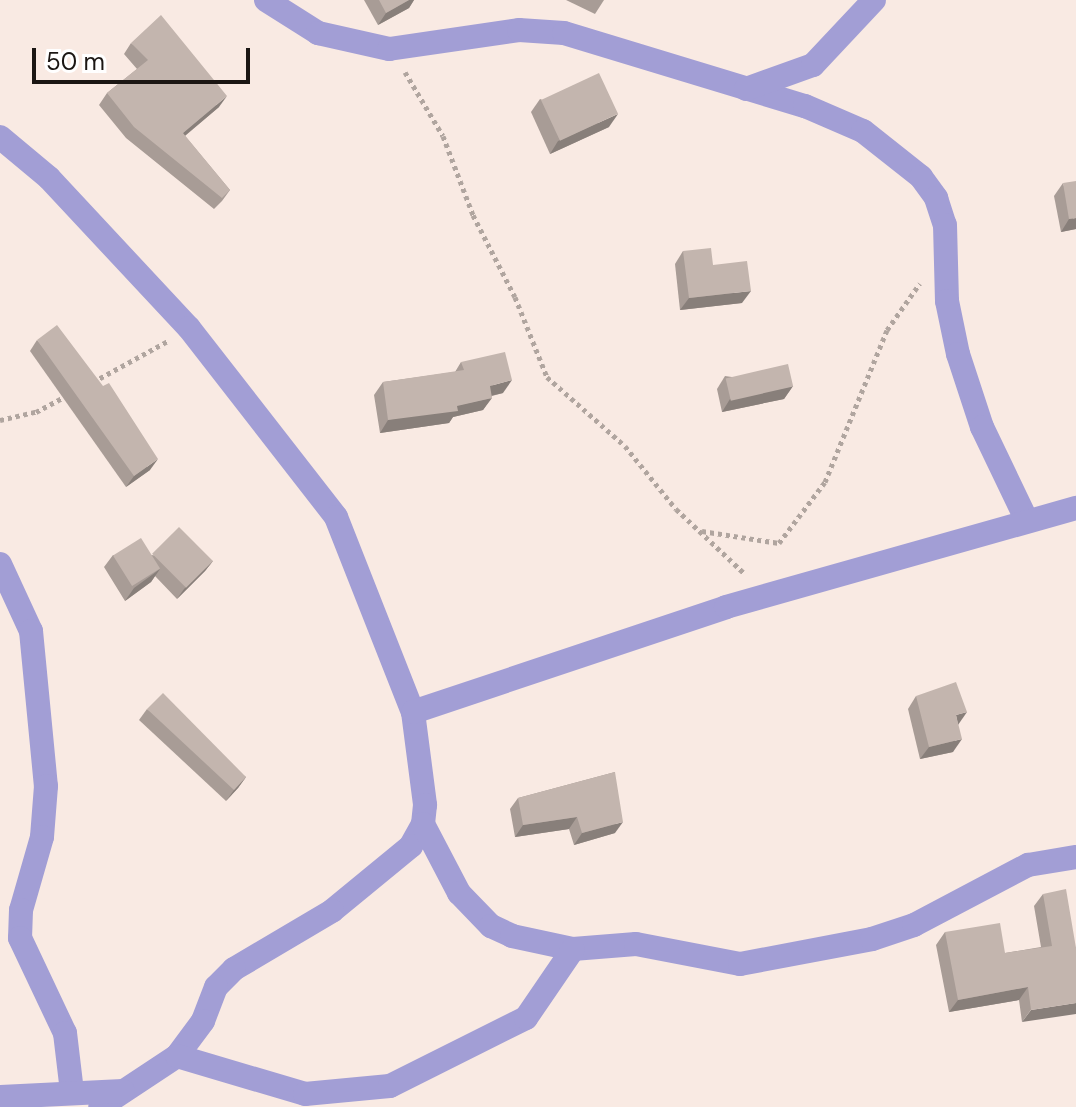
<!DOCTYPE html>
<html>
<head>
<meta charset="utf-8">
<style>
  body { margin:0 }
  #map { position:relative; width:1076px; height:1107px; overflow:hidden; background:#f9eae3; font-family:"DM Sans",sans-serif }
  div>[style] { position:absolute }
  [style*='--x'] { left:calc(var(--x)*1px); top:calc(var(--y)*1px); width:calc(var(--w)*1px); rotate:calc(var(--a)*1deg) }
  .path>* { height:5px; margin-top:-2.5px; transform-origin:0; background:repeating-linear-gradient(90deg,#b0a59f 0 4px,transparent 0 8px) }
  .street>* { height:24px; margin:-12px; padding:0 12px; transform-origin:12px; border-radius:12px; background:#a29ed5 }
  .wall>* { inset:0; background:#a89c96 }
  .shaded-wall>* { inset:0; background:#887f7a }
  .building>* { inset:0; background:#c3b5ae; transform-origin:0 0 }
  span { translate:-50% -50%; white-space:nowrap; text-align:center; line-height:1.15; -webkit-text-stroke:6px #fff; paint-order:stroke }
  .scale { position:absolute; left:32px; top:48px; width:218px; height:36px; box-sizing:border-box; border:4px solid #1b1613; border-top:0; padding-left:10px; font-size:24px; line-height:28px; white-space:nowrap; color:#1b1613; -webkit-text-stroke:6px #fff; paint-order:stroke }
</style>
</head>
<body>
<div id="map">
  <div class="path">
    <div style="--x:405;--y:72;--w:74;--a:59.3"></div>
    <div style="--x:443;--y:136;--w:85;--a:69.2"></div>
    <div style="--x:473;--y:215;--w:92;--a:62.9"></div>
    <div style="--x:515;--y:297;--w:86;--a:68.2"></div>
    <div style="--x:547;--y:377;--w:104;--a:41.5"></div>
    <div style="--x:625;--y:446;--w:81;--a:51"></div>
    <div style="--x:676;--y:509;--w:95;--a:43.3"></div>
    <div style="--x:93;--y:382;--w:85;--a:-28.7"></div>
    <div style="--x:0;--y:420;--w:37;--a:-13"></div>
    <div style="--x:36;--y:412;--w:34;--a:-28"></div>
    <div style="--x:702;--y:531;--w:78;--a:8.9"></div>
    <div style="--x:779;--y:543;--w:76;--a:-53"></div>
    <div style="--x:825;--y:482;--w:164;--a:-67.8"></div>
    <div style="--x:887;--y:330;--w:57;--a:-54.9"></div>
  </div>
  <div class="street">
    <div style="--x:266;--y:0;--w:62;--a:32.4"></div>
    <div style="--x:318;--y:33;--w:73;--a:12.7"></div>
    <div style="--x:389;--y:49;--w:131;--a:-8.3"></div>
    <div style="--x:519;--y:30;--w:45;--a:3.8"></div>
    <div style="--x:564;--y:33;--w:252;--a:16.9"></div>
    <div style="--x:805;--y:106;--w:63;--a:23.3"></div>
    <div style="--x:863;--y:131;--w:74;--a:38.4"></div>
    <div style="--x:921;--y:177;--w:26;--a:54"></div>
    <div style="--x:936;--y:198;--w:28;--a:72"></div>
    <div style="--x:945;--y:225;--w:76;--a:88.5"></div>
    <div style="--x:947;--y:301;--w:54;--a:78.3"></div>
    <div style="--x:958;--y:354;--w:77;--a:71.8"></div>
    <div style="--x:982;--y:427;--w:102;--a:64.4"></div>
    <div style="--x:746;--y:89;--w:71;--a:-19.7"></div>
    <div style="--x:813;--y:65;--w:89;--a:-46.8"></div>
    <div style="--x:0;--y:137;--w:64;--a:39.9"></div>
    <div style="--x:49;--y:178;--w:205;--a:47"></div>
    <div style="--x:189;--y:328;--w:239;--a:52.1"></div>
    <div style="--x:336;--y:517;--w:210;--a:68.5"></div>
    <div style="--x:413;--y:712;--w:94;--a:82.6"></div>
    <div style="--x:425;--y:805;--w:19;--a:96"></div>
    <div style="--x:423;--y:824;--w:25;--a:119"></div>
    <div style="--x:411;--y:846;--w:102;--a:140.6"></div>
    <div style="--x:332;--y:911;--w:114;--a:149.4"></div>
    <div style="--x:234;--y:969;--w:25;--a:135"></div>
    <div style="--x:216;--y:987;--w:36;--a:111"></div>
    <div style="--x:203;--y:1021;--w:44;--a:126.6"></div>
    <div style="--x:177;--y:1056;--w:92;--a:146.5"></div>
    <div style="--x:0;--y:564;--w:74;--a:65.2"></div>
    <div style="--x:31;--y:631;--w:156;--a:84.5"></div>
    <div style="--x:46;--y:786;--w:51;--a:94.5"></div>
    <div style="--x:42;--y:837;--w:76;--a:106"></div>
    <div style="--x:21;--y:910;--w:28;--a:92"></div>
    <div style="--x:20;--y:938;--w:105;--a:64.7"></div>
    <div style="--x:65;--y:1033;--w:59;--a:83.2"></div>
    <div style="--x:413;--y:712;--w:330;--a:-18.5"></div>
    <div style="--x:726;--y:607;--w:364;--a:-15.8"></div>
    <div style="--x:423;--y:824;--w:78;--a:62.4"></div>
    <div style="--x:459;--y:893;--w:46;--a:45.9"></div>
    <div style="--x:491;--y:926;--w:23;--a:25"></div>
    <div style="--x:512;--y:936;--w:62;--a:12"></div>
    <div style="--x:573;--y:949;--w:63;--a:-4.5"></div>
    <div style="--x:636;--y:944;--w:106;--a:10.9"></div>
    <div style="--x:740;--y:964;--w:134;--a:-10.7"></div>
    <div style="--x:872;--y:939;--w:44;--a:-18.4"></div>
    <div style="--x:914;--y:925;--w:129;--a:-27.8"></div>
    <div style="--x:1028;--y:865;--w:49;--a:-9.5"></div>
    <div style="--x:177;--y:1056;--w:134;--a:16.5"></div>
    <div style="--x:305;--y:1094;--w:85;--a:-5.4"></div>
    <div style="--x:390;--y:1086;--w:152;--a:-26.6"></div>
    <div style="--x:526;--y:1018;--w:83;--a:-55.7"></div>
    <div style="--x:0;--y:1097;--w:123;--a:-2.8"></div>
  </div>
  <div class="wall">
    <div style="clip-path:polygon(364px 0,414px 0,409px 8px,378px 25px)"></div>
    <div style="clip-path:polygon(566px 0,604px 0,595px 14px)"></div>
    <div style="clip-path:polygon(131px 43px,219px 107px,185px 136px,230px 190px,222px 201px,214px 209px,126px 138px,99px 105px,107px 93px,137px 69px,124px 54px)"></div>
    <div style="clip-path:polygon(540px 99px,609px 127px,550px 154px,531px 112px)"></div>
    <div style="clip-path:polygon(1063px 183px,1076px 229px,1061px 232px,1054px 196px)"></div>
    <div style="clip-path:polygon(683px 251px,713px 265px,742px 303px,680px 310px,675px 264px)"></div>
    <div style="clip-path:polygon(37px 340px,150px 470px,126px 487px,30px 351px)"></div>
    <div style="clip-path:polygon(461px 362px,503px 393px,492px 396px,483px 410px,453px 417px,449px 423px,380px 433px,374px 395px,383px 382px,455px 372px)"></div>
    <div style="clip-path:polygon(725px 376px,793px 386px,784px 399px,722px 412px,717px 389px)"></div>
    <div style="clip-path:polygon(113px 555px,151px 555px,213px 561px,205px 571px,177px 599px,155px 576px,151px 582px,125px 601px,104px 567px)"></div>
    <div style="clip-path:polygon(916px 696px,958px 724px,953px 752px,920px 759px,908px 709px)"></div>
    <div style="clip-path:polygon(147px 709px,246px 777px,238px 788px,226px 801px,139px 720px)"></div>
    <div style="clip-path:polygon(615px 772px,615px 833px,574px 845px,569px 829px,515px 837px,510px 809px,518px 798px)"></div>
    <div style="clip-path:polygon(1043px 894px,1076px 948px,1022px 1022px,1019px 1000px,949px 1012px,936px 945px,945px 932px,1005px 953px,1041px 947px,1034px 906px)"></div>
  </div>
  <div class="shaded-wall">
    <div style="clip-path:polygon(409px 0,414px 0,409px 8px,378px 25px,386px 13px)"></div>
    <div style="clip-path:polygon(227px 96px,219px 107px,175px 144px,183px 133px)"></div>
    <div style="clip-path:polygon(618px 114px,609px 127px,550px 154px,558px 141px)"></div>
    <div style="clip-path:polygon(1076px 218px,1076px 229px,1061px 232px,1069px 219px)"></div>
    <div style="clip-path:polygon(751px 291px,742px 303px,680px 310px,689px 298px)"></div>
    <div style="clip-path:polygon(512px 380px,503px 393px,481px 398px,490px 386px)"></div>
    <div style="clip-path:polygon(793px 386px,784px 399px,722px 412px,730px 399px)"></div>
    <div style="clip-path:polygon(492px 398px,483px 410px,453px 417px,449px 423px,380px 433px,388px 420px)"></div>
    <div style="clip-path:polygon(158px 459px,150px 470px,126px 487px,134px 476px)"></div>
    <div style="clip-path:polygon(213px 561px,205px 571px,177px 599px,184px 589px)"></div>
    <div style="clip-path:polygon(160px 569px,151px 582px,125px 601px,134px 588px)"></div>
    <div style="clip-path:polygon(967px 712px,958px 725px,956px 715px)"></div>
    <div style="clip-path:polygon(962px 739px,953px 752px,920px 759px,929px 747px)"></div>
    <div style="clip-path:polygon(246px 777px,238px 788px,226px 801px,234px 790px)"></div>
    <div style="clip-path:polygon(577px 817px,569px 829px,515px 837px,523px 825px)"></div>
    <div style="clip-path:polygon(623px 822px,615px 833px,574px 845px,582px 833px)"></div>
    <div style="clip-path:polygon(1028px 987px,1019px 1000px,949px 1012px,958px 1000px)"></div>
    <div style="clip-path:polygon(1076px 1003px,1076px 1014px,1022px 1022px,1031px 1010px)"></div>
  </div>
  <div class="building">
    <div style="clip-path:polygon(379px 0,409px 0,386px 13px)"></div>
    <div style="clip-path:polygon(161px 15px,227px 96px,183px 133px,230px 190px,222px 198px,134px 127px,107px 93px,148px 60px,131px 43px)"></div>
    <div style="left:599px;top:73px;width:45px;height:64px;rotate:65deg"></div>
    <div style="clip-path:polygon(1076px 181px,1076px 218px,1069px 219px,1063px 183px)"></div>
    <div style="clip-path:polygon(711px 248px,713px 265px,747px 261px,751px 291px,689px 298px,683px 251px)"></div>
    <div style="clip-path:polygon(57px 325px,103px 386px,109px 383px,158px 459px,134px 476px,37px 340px)"></div>
    <div style="clip-path:polygon(505px 352px,512px 380px,490px 386px,492px 398px,457px 406px,458px 411px,388px 420px,383px 382px,464px 370px,461px 362px)"></div>
    <div style="left:788px;top:364px;width:23px;height:64px;rotate:77deg"></div>
    <div style="left:179px;top:527px;width:48px;height:38px;rotate:45deg"></div>
    <div style="left:141px;top:538px;width:36px;height:33px;rotate:58deg"></div>
    <div style="clip-path:polygon(956px 682px,967px 712px,956px 715px,962px 739px,929px 747px,916px 696px)"></div>
    <div style="clip-path:polygon(163px 693px,246px 777px,234px 790px,147px 709px)"></div>
    <div style="clip-path:polygon(615px 772px,623px 822px,582px 833px,577px 817px,523px 825px,518px 798px)"></div>
    <div style="clip-path:polygon(1066px 889px,1076px 948px,1076px 1003px,1031px 1010px,1028px 987px,958px 1000px,945px 932px,1000px 923px,1005px 953px,1052px 946px,1043px 894px)"></div>
  </div>
  <div class="scale">50 m</div>
</div>
</body>
</html>
